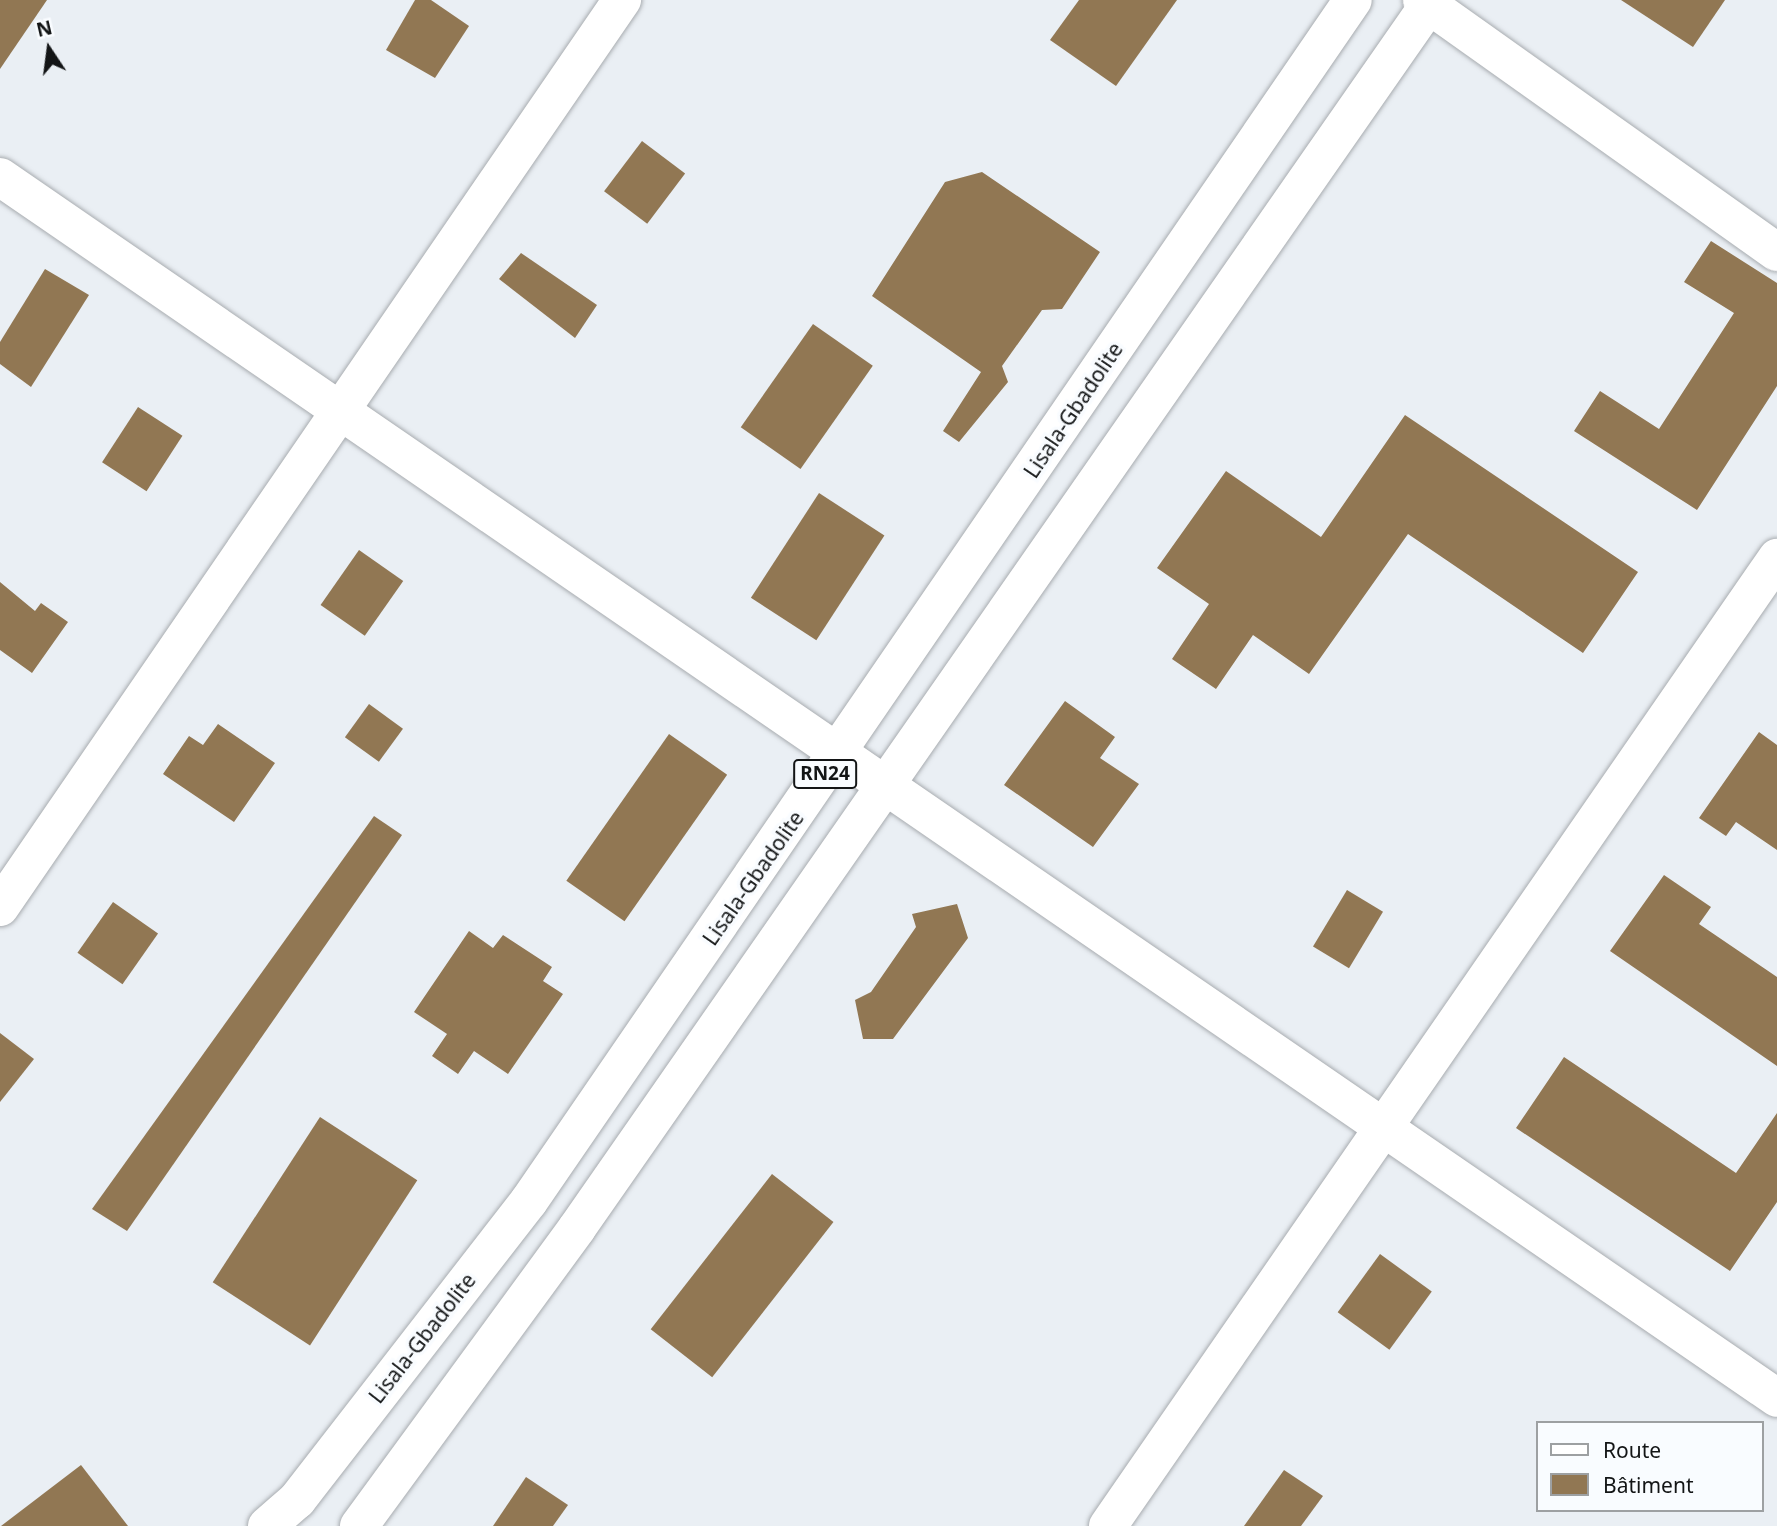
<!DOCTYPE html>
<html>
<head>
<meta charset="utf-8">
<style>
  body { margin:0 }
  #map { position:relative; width:1777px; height:1526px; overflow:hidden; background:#eaeff4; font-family:"Noto Sans",sans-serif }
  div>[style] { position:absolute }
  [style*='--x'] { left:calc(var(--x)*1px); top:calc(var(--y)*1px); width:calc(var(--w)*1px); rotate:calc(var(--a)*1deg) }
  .building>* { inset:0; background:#917753; transform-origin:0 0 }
  .roads { filter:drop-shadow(0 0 2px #a8acb0) drop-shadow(0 0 2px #a8acb0) }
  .minor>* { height:38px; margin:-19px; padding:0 19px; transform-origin:19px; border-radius:19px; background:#fff }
  .major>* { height:38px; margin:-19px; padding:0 19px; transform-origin:19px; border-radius:19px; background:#fff }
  span { translate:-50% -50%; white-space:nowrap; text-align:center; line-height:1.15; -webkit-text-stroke:7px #f9fcff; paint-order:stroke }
  .shield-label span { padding:2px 5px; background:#f9fcff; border:2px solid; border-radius:5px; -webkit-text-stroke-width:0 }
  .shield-label { font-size:19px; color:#131516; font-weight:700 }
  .street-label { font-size:21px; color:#131516 }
  .legend { position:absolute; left:1536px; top:1421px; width:228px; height:91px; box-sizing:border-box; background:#f9fcff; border:2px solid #9da0a2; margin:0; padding:9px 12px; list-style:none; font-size:21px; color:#131516 }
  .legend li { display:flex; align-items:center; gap:14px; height:35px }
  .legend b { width:35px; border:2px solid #9da0a2 }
  .north { position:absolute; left:14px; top:14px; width:70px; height:70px; -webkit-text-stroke:5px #f9fcff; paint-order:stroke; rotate:347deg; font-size:19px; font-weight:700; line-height:28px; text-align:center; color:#131516 }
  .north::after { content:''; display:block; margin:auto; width:24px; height:32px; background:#131516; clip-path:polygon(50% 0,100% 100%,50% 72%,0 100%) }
</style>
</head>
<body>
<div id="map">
  <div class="building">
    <div style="clip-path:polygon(0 0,47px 0,0 69px)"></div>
    <div style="clip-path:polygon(415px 0,431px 0,469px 26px,435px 78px,386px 50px)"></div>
    <div style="clip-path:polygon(1079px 0,1177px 0,1116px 86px,1050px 40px)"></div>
    <div style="clip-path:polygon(1621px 0,1725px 0,1693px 47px)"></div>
    <div style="left:642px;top:141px;width:54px;height:63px;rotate:37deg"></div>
    <div style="clip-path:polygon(982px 172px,1100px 252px,1062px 309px,1042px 310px,1002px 366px,1008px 382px,959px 442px,943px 431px,981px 372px,872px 296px,945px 182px)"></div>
    <div style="clip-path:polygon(1711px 241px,1777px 283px,1777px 386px,1697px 510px,1574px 431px,1600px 391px,1659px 429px,1734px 313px,1684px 282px)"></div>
    <div style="clip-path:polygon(521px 253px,597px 305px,575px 338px,499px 279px)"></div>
    <div style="clip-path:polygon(45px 269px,89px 295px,31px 387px,0 364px,0 342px)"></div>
    <div style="left:813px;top:324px;width:73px;height:126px;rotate:35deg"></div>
    <div style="left:138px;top:407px;width:53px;height:66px;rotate:33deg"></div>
    <div style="clip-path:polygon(1405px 415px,1638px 572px,1583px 653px,1408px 534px,1309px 674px,1253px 635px,1216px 689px,1172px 659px,1209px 604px,1157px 568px,1226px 471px,1321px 537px)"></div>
    <div style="left:819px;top:493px;width:78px;height:125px;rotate:33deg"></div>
    <div style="left:359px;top:550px;width:54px;height:67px;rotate:35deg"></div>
    <div style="clip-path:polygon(0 582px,35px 611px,41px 603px,68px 622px,32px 673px,0 650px)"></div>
    <div style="clip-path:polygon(1065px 701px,1115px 737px,1100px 758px,1139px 784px,1093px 847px,1004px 785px)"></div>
    <div style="left:369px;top:704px;width:42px;height:41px;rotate:36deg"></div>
    <div style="clip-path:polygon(218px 724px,275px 763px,234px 822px,163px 774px,189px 736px,203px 745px)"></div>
    <div style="clip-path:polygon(1759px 732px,1777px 745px,1777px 850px,1736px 822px,1726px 836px,1699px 818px)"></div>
    <div style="left:669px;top:734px;width:71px;height:179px;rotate:35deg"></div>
    <div style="clip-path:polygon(374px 816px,402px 835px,127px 1231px,92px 1209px)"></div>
    <div style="clip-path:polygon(1664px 875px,1711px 907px,1699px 924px,1777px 977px,1777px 1066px,1610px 951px)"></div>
    <div style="left:1347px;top:890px;width:42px;height:66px;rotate:31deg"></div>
    <div style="left:113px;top:902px;width:55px;height:62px;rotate:35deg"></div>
    <div style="clip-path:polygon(957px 904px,968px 938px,893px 1039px,863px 1039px,855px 1000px,871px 992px,916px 927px,912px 914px)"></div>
    <div style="clip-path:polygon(469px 931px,493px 948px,503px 935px,552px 967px,543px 981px,563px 994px,508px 1074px,474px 1051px,458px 1074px,432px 1056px,447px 1034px,414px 1012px)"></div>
    <div style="clip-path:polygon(0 1033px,34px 1059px,0 1102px)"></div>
    <div style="clip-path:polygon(1564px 1057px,1736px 1173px,1777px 1113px,1777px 1202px,1730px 1271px,1516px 1128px)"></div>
    <div style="left:320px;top:1117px;width:116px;height:197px;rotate:33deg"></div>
    <div style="left:772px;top:1174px;width:78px;height:197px;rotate:38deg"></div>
    <div style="left:1380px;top:1254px;width:64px;height:72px;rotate:36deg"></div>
    <div style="clip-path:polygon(81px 1465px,128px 1526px,1px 1526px)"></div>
    <div style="clip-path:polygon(1284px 1470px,1323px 1496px,1301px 1526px,1244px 1526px)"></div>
    <div style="clip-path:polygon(526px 1477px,568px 1505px,553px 1526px,493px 1526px)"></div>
  </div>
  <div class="roads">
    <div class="minor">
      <div style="--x:1422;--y:0;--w:435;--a:35.4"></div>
      <div style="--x:0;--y:177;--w:2156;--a:34.49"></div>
      <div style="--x:0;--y:907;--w:1100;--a:-55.56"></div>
      <div style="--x:1108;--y:1526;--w:1177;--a:-55.35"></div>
    </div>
    <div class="major">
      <div style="--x:267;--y:1526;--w:40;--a:-41"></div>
      <div style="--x:297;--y:1500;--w:378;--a:-52.2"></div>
      <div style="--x:529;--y:1201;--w:1456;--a:-55.55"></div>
      <div style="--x:359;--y:1526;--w:369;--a:-53.8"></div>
      <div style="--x:577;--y:1228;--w:1496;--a:-55.15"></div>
    </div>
  </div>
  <div class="shield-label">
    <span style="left:825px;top:774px">RN24</span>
  </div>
  <div class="street-label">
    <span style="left:1073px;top:410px;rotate:-56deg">Lisala-Gbadolite</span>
    <span style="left:753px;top:878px;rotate:-55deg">Lisala-Gbadolite</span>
    <span style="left:422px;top:1338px;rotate:-52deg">Lisala-Gbadolite</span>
  </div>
  <ul class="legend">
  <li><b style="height:9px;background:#fff"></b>Route</li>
  <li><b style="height:19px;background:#917753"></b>Bâtiment</li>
  </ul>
  <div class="north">N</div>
</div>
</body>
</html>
